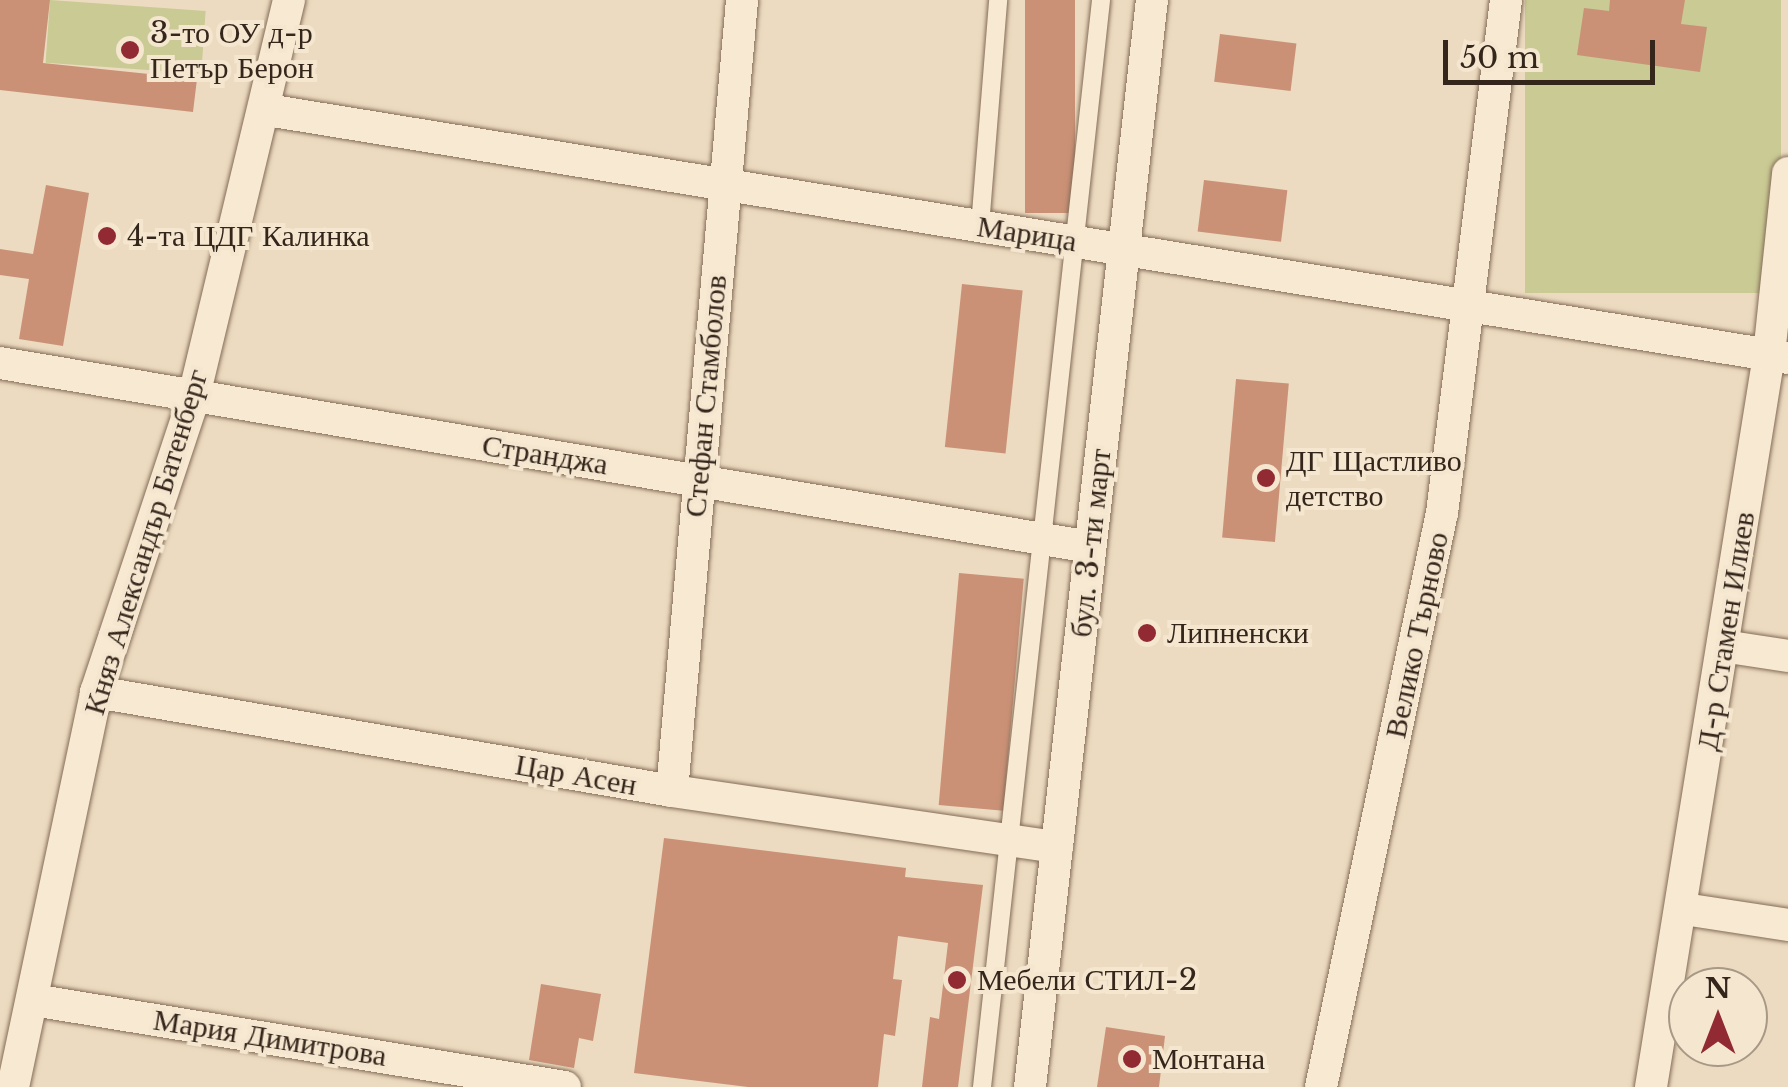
<!DOCTYPE html>
<html>
<head>
<meta charset="utf-8">
<style>
  body { margin:0 }
  #map { position:relative; width:1788px; height:1087px; overflow:hidden; background:#ecdbc0; font-family:"Libre Baskerville",serif }
  div>[style] { position:absolute }
  [style*='--x'] { left:calc(var(--x)*1px); top:calc(var(--y)*1px); width:calc(var(--w)*1px); rotate:calc(var(--a)*1deg) }
  .green>* { inset:0; background:#c9ca94; transform-origin:0 0 }
  .building>* { inset:0; background:#ca9176; transform-origin:0 0 }
  .roads { filter:drop-shadow(0 0 2px #856c58) drop-shadow(0 0 2px #856c58) }
  .service>* { height:18px; margin:-9px; padding:0 9px; transform-origin:9px; border-radius:9px; background:#f8e9d3 }
  .minor>* { height:32px; margin:-16px; padding:0 16px; transform-origin:16px; border-radius:16px; background:#f8e9d3 }
  .dots>* { width:28px; height:28px; translate:-50% -50%; box-sizing:border-box; border:5px solid #f4e6cf; border-radius:50% }
  span { translate:-50% -50%; white-space:nowrap; text-align:center; line-height:1.15; -webkit-text-stroke:8px #f4e6cf; paint-order:stroke }
  .poi-label { font-size:30px; color:#35261c }
  .left { translate:0 -50%; text-align:left }
  .street-label { font-size:30px; color:#35261c }
  .north { position:absolute; left:1668px; top:967px; width:100px; height:100px; box-sizing:border-box; background:#f4e6cf; border:2px solid #a89987; border-radius:50%; rotate:0deg; font-size:28px; font-weight:700; line-height:40px; text-align:center; color:#35261c }
  .north::after { content:''; display:block; margin:auto; width:35px; height:45px; background:#922a34; clip-path:polygon(50% 0,100% 100%,50% 72%,0 100%) }
  .scale { position:absolute; left:1443px; top:40px; width:212px; height:45px; box-sizing:border-box; border:5px solid #35261c; border-top:0; padding-left:12px; font-size:30px; line-height:35px; white-space:nowrap; color:#35261c; -webkit-text-stroke:8px #f4e6cf; paint-order:stroke }
</style>
</head>
<body>
<div id="map">
  <div class="green">
    <div style="left:50px;top:0;width:156px;height:63px;rotate:4deg"></div>
    <div style="left:1525px;top:0;width:256px;height:293px"></div>
  </div>
  <div class="building">
    <div style="clip-path:polygon(0 0,50px 0,43px 63px,197px 79px,193px 112px,0 90px)"></div>
    <div style="left:1025px;top:0;width:50px;height:213px"></div>
    <div style="clip-path:polygon(1610px 0,1685px 0,1681px 24px,1707px 27px,1700px 72px,1577px 55px,1584px 8px,1609px 11px)"></div>
    <div style="left:1220px;top:34px;width:77px;height:48px;rotate:7deg"></div>
    <div style="left:1204px;top:180px;width:84px;height:52px;rotate:7deg"></div>
    <div style="clip-path:polygon(46px 185px,89px 193px,63px 346px,19px 339px,29px 279px,0 275px,0 249px,33px 254px)"></div>
    <div style="left:962px;top:284px;width:61px;height:164px;rotate:6deg"></div>
    <div style="left:1236px;top:379px;width:53px;height:159px;rotate:5deg"></div>
    <div style="left:959px;top:573px;width:65px;height:233px;rotate:5deg"></div>
    <div style="clip-path:polygon(664px 838px,906px 868px,905px 877px,983px 885px,958px 1087px,922px 1087px,930px 1017px,939px 1019px,948px 943px,898px 936px,893px 979px,902px 980px,895px 1036px,884px 1034px,878px 1087px,748px 1087px,634px 1073px)"></div>
    <div style="clip-path:polygon(541px 984px,601px 994px,593px 1041px,579px 1038px,574px 1068px,529px 1060px)"></div>
    <div style="clip-path:polygon(1106px 1027px,1165px 1036px,1159px 1087px,1097px 1087px)"></div>
  </div>
  <div class="roads">
    <div class="service">
      <div style="--x:980;--y:226;--w:227;--a:-85.4"></div>
      <div style="--x:982;--y:1087;--w:1093;--a:-83.75"></div>
    </div>
    <div class="minor">
      <div style="--x:267;--y:110;--w:1541;--a:9.26"></div>
      <div style="--x:0;--y:363;--w:1105;--a:9.58"></div>
      <div style="--x:1723;--y:646;--w:66;--a:8.7"></div>
      <div style="--x:96;--y:692;--w:584;--a:9.75"></div>
      <div style="--x:672;--y:791;--w:389;--a:8.3"></div>
      <div style="--x:672;--y:791;--w:794;--a:-84.94"></div>
      <div style="--x:1684;--y:909;--w:105;--a:8.7"></div>
      <div style="--x:33;--y:1000;--w:539;--a:9.29"></div>
      <div style="--x:13;--y:1087;--w:404;--a:-78.1"></div>
      <div style="--x:96;--y:692;--w:308;--a:-71.6"></div>
      <div style="--x:193;--y:400;--w:411;--a:-76.5"></div>
      <div style="--x:1030;--y:1087;--w:1094;--a:-83.6"></div>
      <div style="--x:1321;--y:1087;--w:587;--a:-78.1"></div>
      <div style="--x:1442;--y:513;--w:517;--a:-82.89"></div>
      <div style="--x:1651;--y:1087;--w:741;--a:-80.84"></div>
      <div style="--x:1769;--y:355;--w:183;--a:-84"></div>
    </div>
  </div>
  <div class="dots">
    <div style="left:130px;top:50px;background:#922a34"></div>
    <div style="left:107px;top:236px;background:#922a34"></div>
    <div style="left:1266px;top:478px;background:#922a34"></div>
    <div style="left:1147px;top:633px;background:#922a34"></div>
    <div style="left:957px;top:980px;background:#922a34"></div>
    <div style="left:1132px;top:1059px;background:#922a34"></div>
  </div>
  <div class="poi-label">
    <span class="left" style="left:150px;top:50px">3-то ОУ д-р<br>Петър Берон</span>
    <span class="left" style="left:127px;top:236px">4-та ЦДГ Калинка</span>
    <span class="left" style="left:1286px;top:478px">ДГ Щастливо<br>детство</span>
    <span class="left" style="left:1167px;top:633px">Липненски</span>
    <span class="left" style="left:977px;top:980px">Мебели СТИЛ-2</span>
    <span class="left" style="left:1152px;top:1059px">Монтана</span>
  </div>
  <div class="street-label">
    <span style="left:1027px;top:234px;rotate:9deg">Марица</span>
    <span style="left:706px;top:396px;rotate:-85deg">Стефан Стамболов</span>
    <span style="left:545px;top:455px;rotate:9deg">Странджа</span>
    <span style="left:146px;top:542px;rotate:-73deg">Княз Александър Батенберг</span>
    <span style="left:1091px;top:543px;rotate:-84deg">бул. 3-ти март</span>
    <span style="left:1726px;top:631px;rotate:-81deg">Д-р Стамен Илиев</span>
    <span style="left:1417px;top:635px;rotate:-78deg">Велико Търново</span>
    <span style="left:576px;top:775px;rotate:10deg">Цар Асен</span>
    <span style="left:270px;top:1038px;rotate:9deg">Мария Димитрова</span>
  </div>
  <div class="north">N</div>
  <div class="scale">50 m</div>
</div>
</body>
</html>
